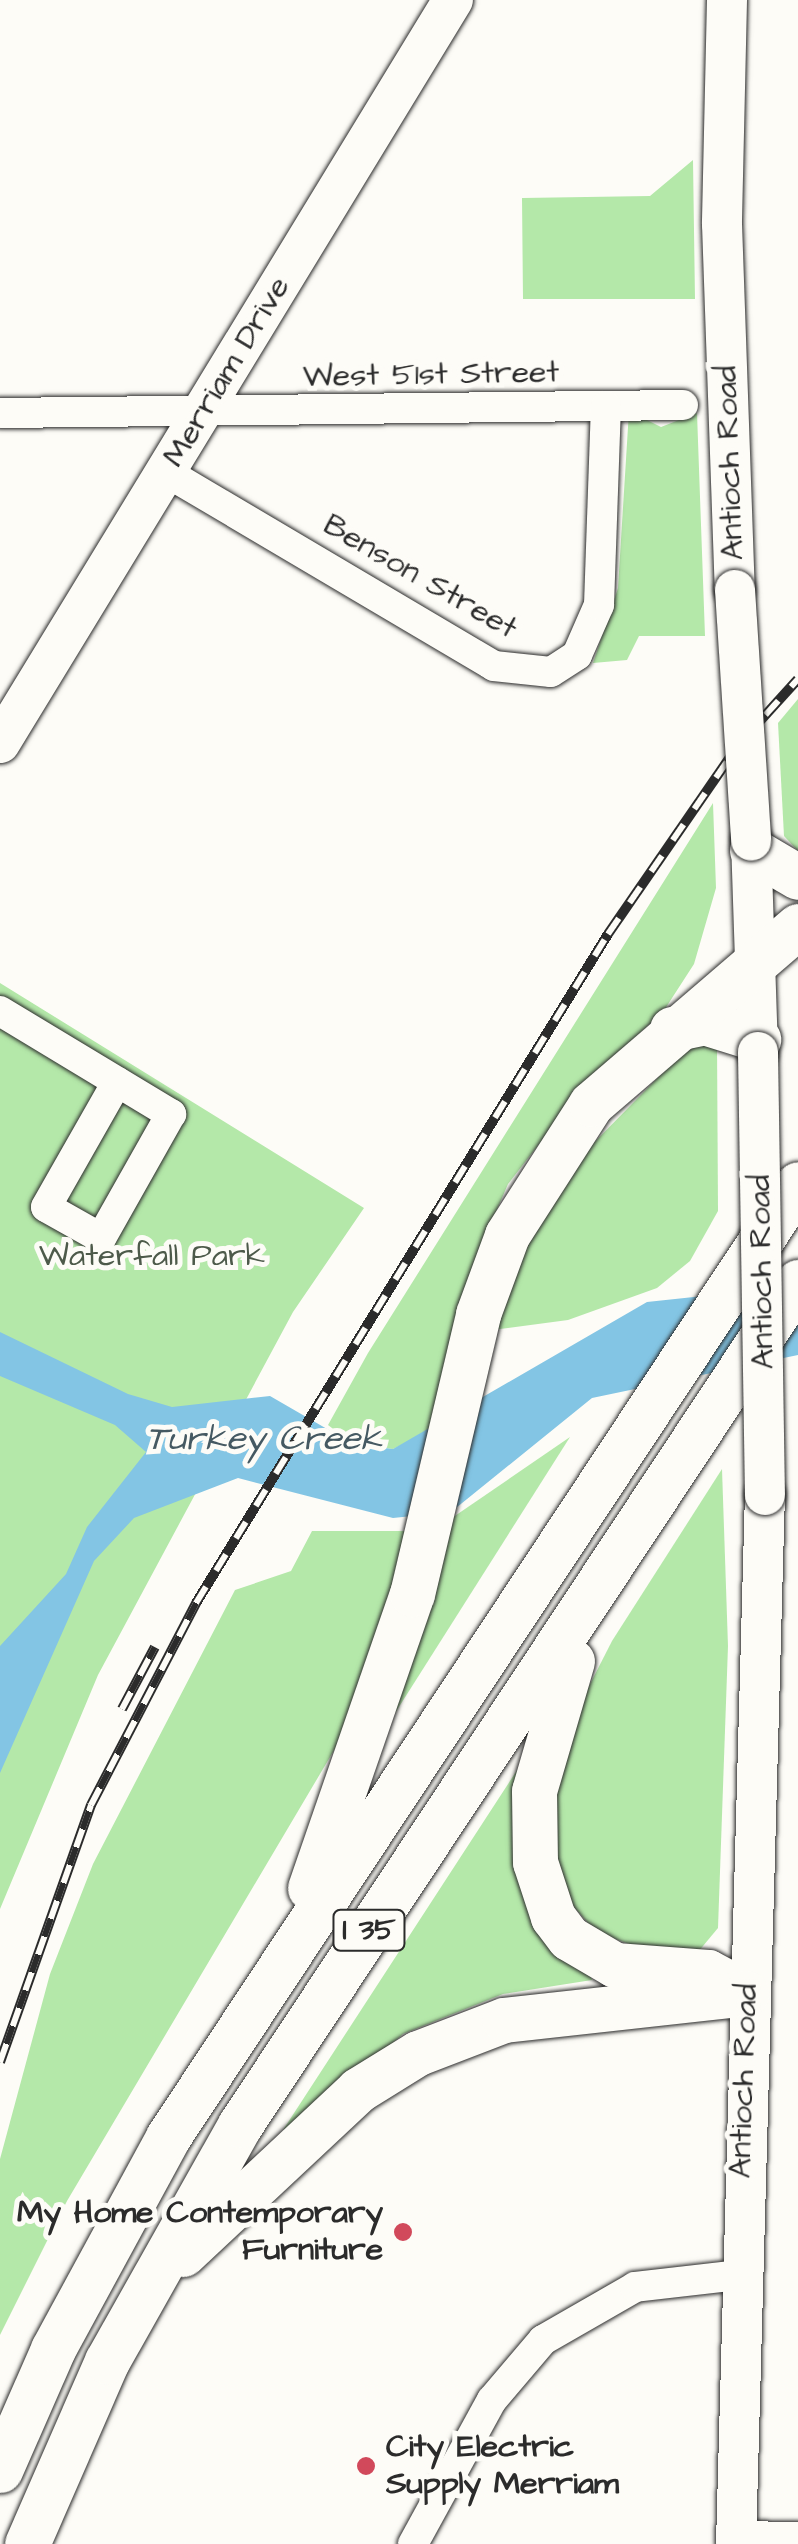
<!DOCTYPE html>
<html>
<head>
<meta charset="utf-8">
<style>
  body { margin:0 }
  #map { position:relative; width:798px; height:2544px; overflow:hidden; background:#fdfcf7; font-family:"Architects Daughter",sans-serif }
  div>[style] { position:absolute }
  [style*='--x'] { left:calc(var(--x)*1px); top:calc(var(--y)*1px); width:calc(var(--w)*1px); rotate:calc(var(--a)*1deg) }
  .green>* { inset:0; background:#b4e8a9 }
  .water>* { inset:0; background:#83c5e4 }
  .roads { filter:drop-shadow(0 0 2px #2b2b2b) drop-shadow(0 0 2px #2b2b2b) }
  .minor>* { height:30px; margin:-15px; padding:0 15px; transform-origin:15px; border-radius:15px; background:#fdfcf7 }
  .major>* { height:40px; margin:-20px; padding:0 20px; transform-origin:20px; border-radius:20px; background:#fdfcf7 }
  .highway>* { height:45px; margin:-22.5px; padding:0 22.5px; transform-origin:22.5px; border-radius:22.5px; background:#fdfcf7 }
  .rail>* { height:10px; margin-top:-5px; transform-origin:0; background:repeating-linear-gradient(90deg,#fdfcf7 0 19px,#2b2b2b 0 38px); box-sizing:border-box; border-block:2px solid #2b2b2b }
  .bridges { filter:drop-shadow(0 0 2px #2b2b2b) drop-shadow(0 0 2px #2b2b2b) }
  .major-bridge>* { height:40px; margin:-20px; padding:0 20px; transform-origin:20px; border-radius:20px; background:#fdfcf7 }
  .dots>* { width:28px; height:28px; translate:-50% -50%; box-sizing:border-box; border:5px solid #fdfcf7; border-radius:50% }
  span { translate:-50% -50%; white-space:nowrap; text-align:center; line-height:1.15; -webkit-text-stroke:10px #fdfcf7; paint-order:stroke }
  .shield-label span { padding:2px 8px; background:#fdfcf7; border:2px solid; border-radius:8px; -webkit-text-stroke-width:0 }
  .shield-label { font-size:30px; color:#2b2b2b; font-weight:700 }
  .street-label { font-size:32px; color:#2b2b2b }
  .park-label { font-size:32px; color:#4d5a4a }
  .poi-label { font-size:32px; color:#2b2b2b; font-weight:700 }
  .right { translate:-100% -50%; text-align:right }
  .left { translate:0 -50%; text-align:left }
  .water-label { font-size:35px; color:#455962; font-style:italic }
</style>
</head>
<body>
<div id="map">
  <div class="green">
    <div style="clip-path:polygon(693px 160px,695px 299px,523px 299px,522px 198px,650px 196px)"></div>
    <div style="clip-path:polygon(629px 411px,661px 427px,697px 413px,705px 636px,639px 636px,627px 660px,593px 663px,618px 588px)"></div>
    <div style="clip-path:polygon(798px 699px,798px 851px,784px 836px,778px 723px)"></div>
    <div style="clip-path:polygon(713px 803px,716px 888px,694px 964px,663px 1012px,593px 1075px,508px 1184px,482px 1244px,433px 1430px,393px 1449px,353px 1444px,328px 1425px,368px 1353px)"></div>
    <div style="clip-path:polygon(0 983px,364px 1208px,293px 1312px,98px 1675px,0 1909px)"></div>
    <div style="clip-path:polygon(717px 1043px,718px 1211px,690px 1261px,657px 1288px,568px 1320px,492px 1330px,515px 1259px,573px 1164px,689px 1046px)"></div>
    <div style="clip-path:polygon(570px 1437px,390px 1721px,446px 1522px)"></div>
    <div style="clip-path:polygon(722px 1469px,728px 1646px,718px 1928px,698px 1952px,657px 1954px,596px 1932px,565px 1897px,548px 1838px,561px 1741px,612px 1641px)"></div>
    <div style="clip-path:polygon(312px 1531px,407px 1531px,374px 1653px,336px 1747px,67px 2201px,0 2335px,0 2159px,50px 1974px,93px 1864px,235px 1590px,291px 1571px)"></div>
    <div style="clip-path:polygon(521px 1764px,592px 1980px,503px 1994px,403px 2034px,302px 2123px,283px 2130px)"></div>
  </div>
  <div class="water">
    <div style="clip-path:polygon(798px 1286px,798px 1355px,592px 1398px,451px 1512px,393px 1518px,238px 1478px,134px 1518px,94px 1561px,0 1773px,0 1646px,66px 1574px,87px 1527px,146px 1452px,115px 1425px,0 1376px,0 1332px,128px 1394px,172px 1407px,270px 1396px,353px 1444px,393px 1449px,647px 1302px)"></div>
  </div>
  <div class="roads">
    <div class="minor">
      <div style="--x:0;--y:413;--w:683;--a:-0.67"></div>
      <div style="--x:166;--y:472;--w:381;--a:30.6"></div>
      <div style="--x:494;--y:666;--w:57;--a:6"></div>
      <div style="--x:551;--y:672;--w:31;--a:-33"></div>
      <div style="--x:577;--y:655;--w:55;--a:-66.3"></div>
      <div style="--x:599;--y:605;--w:199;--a:-88"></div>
      <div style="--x:0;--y:1011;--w:200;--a:31.1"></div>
      <div style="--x:171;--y:1114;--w:142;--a:119.4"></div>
      <div style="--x:101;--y:1238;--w:63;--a:-150.6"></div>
      <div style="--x:46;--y:1207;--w:144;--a:-60.4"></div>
      <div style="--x:736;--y:2536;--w:62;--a:0.9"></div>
      <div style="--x:413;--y:2544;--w:164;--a:-61.3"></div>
      <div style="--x:492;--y:2400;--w:79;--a:-49.6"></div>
      <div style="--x:543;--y:2340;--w:106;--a:-29.9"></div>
      <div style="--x:635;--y:2287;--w:104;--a:-6.6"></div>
    </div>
    <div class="major">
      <div style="--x:727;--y:0;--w:224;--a:91.3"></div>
      <div style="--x:722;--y:224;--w:366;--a:88"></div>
      <div style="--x:0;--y:743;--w:870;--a:-58.63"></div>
      <div style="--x:751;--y:840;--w:212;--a:88.1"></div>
      <div style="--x:736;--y:2544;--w:1049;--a:-88.42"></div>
    </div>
    <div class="highway">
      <div style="--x:752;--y:850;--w:53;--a:30.4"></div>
      <div style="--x:672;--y:1029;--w:33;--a:-12"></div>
      <div style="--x:704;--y:1022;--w:57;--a:17.5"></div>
      <div style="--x:572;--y:1661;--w:135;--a:106.3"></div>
      <div style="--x:534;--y:1791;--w:71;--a:89.2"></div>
      <div style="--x:535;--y:1862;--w:58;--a:71.9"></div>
      <div style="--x:553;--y:1917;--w:26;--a:53"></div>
      <div style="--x:569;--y:1938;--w:53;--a:30.4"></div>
      <div style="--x:615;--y:1965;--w:93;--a:4.3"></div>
      <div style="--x:708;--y:1972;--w:44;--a:28.3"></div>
      <div style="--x:310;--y:1888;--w:311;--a:-70.9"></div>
      <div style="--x:412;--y:1594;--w:288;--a:-76.7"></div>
      <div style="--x:478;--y:1314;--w:84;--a:-69.8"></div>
      <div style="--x:507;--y:1235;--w:156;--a:-57.3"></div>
      <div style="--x:591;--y:1104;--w:273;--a:-40.7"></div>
      <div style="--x:183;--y:2254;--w:240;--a:-43.1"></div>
      <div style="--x:358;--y:2090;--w:70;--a:-31.7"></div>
      <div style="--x:418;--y:2053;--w:92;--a:-21"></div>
      <div style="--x:504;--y:2020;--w:244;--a:-6.3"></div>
      <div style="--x:0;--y:2470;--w:132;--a:-66.3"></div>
      <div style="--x:53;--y:2349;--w:241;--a:-61.5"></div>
      <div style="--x:168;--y:2137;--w:1142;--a:-56.53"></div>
      <div style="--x:27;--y:2544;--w:200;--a:-66.4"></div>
      <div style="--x:107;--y:2361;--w:271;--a:-60.6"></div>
      <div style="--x:240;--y:2125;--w:1011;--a:-56.5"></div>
    </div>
  </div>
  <div class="rail">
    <div style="--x:122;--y:1709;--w:70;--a:-62"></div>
    <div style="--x:0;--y:2062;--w:273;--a:-70.5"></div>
    <div style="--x:91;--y:1805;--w:228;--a:-62.5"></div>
    <div style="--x:196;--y:1603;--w:786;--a:-58.37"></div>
    <div style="--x:608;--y:934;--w:232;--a:-55.4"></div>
    <div style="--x:740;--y:743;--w:86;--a:-47.8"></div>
  </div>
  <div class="bridges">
    <div class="major-bridge">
      <div style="--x:735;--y:590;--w:251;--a:86.3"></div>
      <div style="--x:758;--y:1052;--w:443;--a:89.1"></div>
    </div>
  </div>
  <div class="dots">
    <div style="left:403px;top:2232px;background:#d1495b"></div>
    <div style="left:366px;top:2466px;background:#d1495b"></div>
  </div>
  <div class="shield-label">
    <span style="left:369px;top:1930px">I 35</span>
  </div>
  <div class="street-label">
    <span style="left:227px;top:372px;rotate:-59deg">Merriam Drive</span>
    <span style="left:431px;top:375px;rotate:-1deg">West 51st Street</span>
    <span style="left:730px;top:463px;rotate:-92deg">Antioch Road</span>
    <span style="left:420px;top:577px;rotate:30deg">Benson Street</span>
    <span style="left:762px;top:1272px;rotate:-91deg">Antioch Road</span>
    <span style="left:744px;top:2081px;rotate:-88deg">Antioch Road</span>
  </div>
  <div class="park-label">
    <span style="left:152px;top:1256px">Waterfall Park</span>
  </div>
  <div class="poi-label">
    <span class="right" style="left:383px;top:2232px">My Home Contemporary<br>Furniture</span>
    <span class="left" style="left:386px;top:2466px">City Electric<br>Supply Merriam</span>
  </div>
  <div class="water-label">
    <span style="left:264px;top:1439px">Turkey Creek</span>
  </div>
</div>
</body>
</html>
